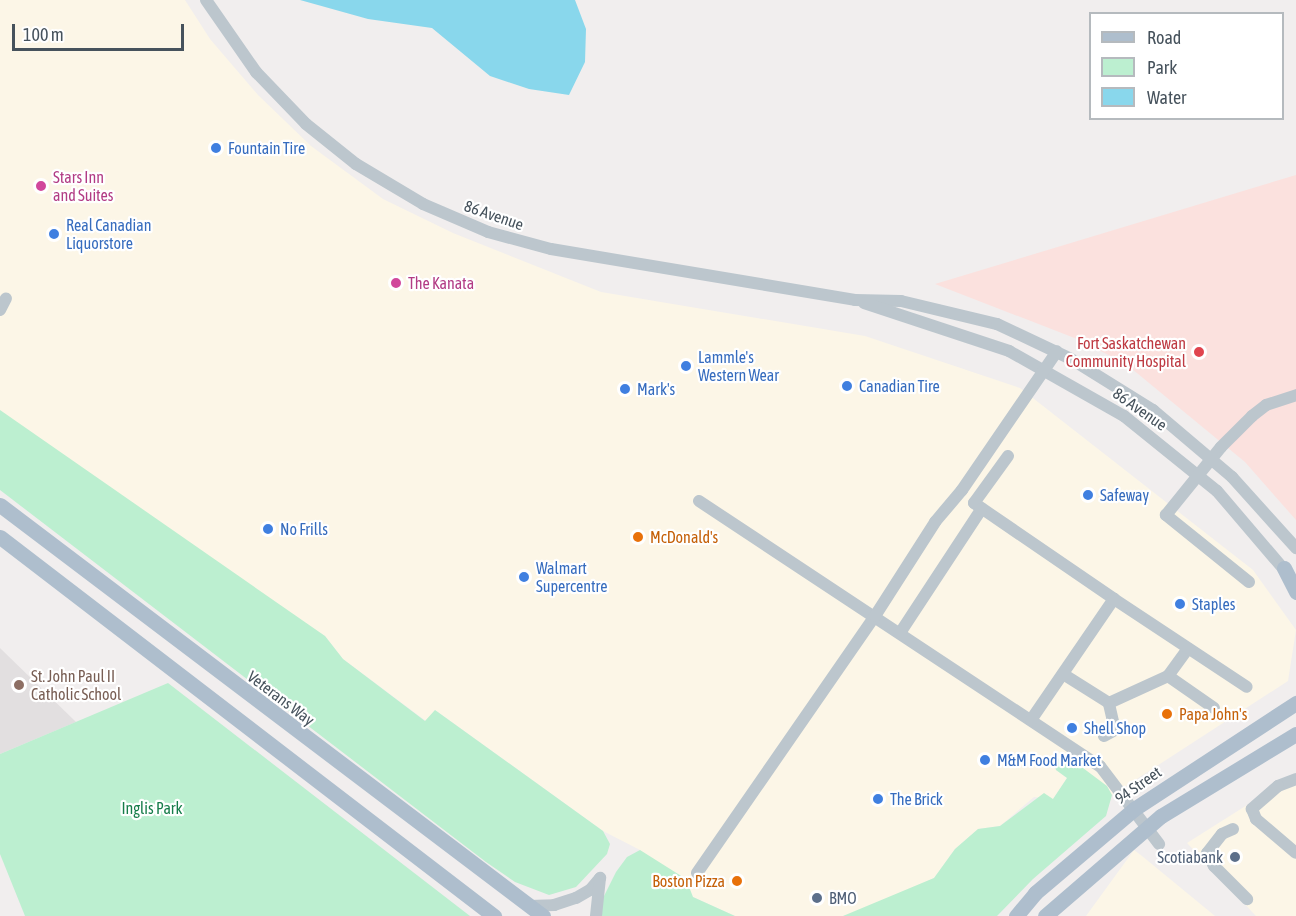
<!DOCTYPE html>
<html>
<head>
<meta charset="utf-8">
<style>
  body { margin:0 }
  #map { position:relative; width:1296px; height:916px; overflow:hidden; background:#f1eeee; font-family:"Asap Condensed",sans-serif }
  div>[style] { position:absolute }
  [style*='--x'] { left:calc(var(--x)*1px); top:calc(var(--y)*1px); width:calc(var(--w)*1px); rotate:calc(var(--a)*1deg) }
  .commercial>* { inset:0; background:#fcf6e7 }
  .education>* { inset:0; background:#e2dfe0 }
  .medical>* { inset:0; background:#fbe1de }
  .green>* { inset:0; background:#bcefd0 }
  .water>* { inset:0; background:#89d7ec }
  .minor>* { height:12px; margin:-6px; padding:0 6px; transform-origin:6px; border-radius:6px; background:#bcc6cd }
  .major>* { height:15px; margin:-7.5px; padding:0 7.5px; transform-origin:7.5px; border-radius:7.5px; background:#aebecd }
  .dots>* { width:16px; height:16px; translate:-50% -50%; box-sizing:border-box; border:3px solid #fff; border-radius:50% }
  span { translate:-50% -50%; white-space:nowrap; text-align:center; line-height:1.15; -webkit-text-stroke:4.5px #fff; paint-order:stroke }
  .shop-label { font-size:16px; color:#366cbe }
  .left { translate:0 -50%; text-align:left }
  .hotel-label { font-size:16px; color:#b23c85 }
  .street-label { font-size:16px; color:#46525c }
  .health-label { font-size:16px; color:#be3a42 }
  .right { translate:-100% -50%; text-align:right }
  .food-label { font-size:16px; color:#c56008 }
  .education-label { font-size:16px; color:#785e54 }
  .park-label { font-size:16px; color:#177d4a }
  .service-label { font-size:16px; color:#4e5e75 }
  .legend { position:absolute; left:1089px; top:12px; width:195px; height:108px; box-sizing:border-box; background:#fff; border:2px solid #b5babe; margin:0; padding:8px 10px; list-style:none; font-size:18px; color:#46525c }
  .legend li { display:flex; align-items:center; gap:12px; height:30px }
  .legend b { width:30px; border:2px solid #b5babe }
  .scale { position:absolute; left:12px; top:24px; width:172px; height:27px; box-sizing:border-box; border:3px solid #46525c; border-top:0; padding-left:8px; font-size:18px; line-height:21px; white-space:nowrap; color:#46525c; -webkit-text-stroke:4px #fff; paint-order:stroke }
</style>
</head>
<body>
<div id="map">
  <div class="commercial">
    <div style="clip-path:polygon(0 0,185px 0,210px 39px,258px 95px,311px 146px,383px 199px,453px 233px,601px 292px,865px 336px,1020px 388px,1253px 570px,1296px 630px,1288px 681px,1112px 795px,1107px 786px,1060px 757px,1056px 770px,1067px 778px,1053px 799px,1034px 797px,1000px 826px,978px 829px,955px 849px,934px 878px,868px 908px,843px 916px,735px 916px,693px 897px,640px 850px,603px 831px,435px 710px,426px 721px,343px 659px,325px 636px,0 431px)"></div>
    <div style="clip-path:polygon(1296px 774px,1296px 916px,1256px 916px,1187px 843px)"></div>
    <div style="clip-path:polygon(1134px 850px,1142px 856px,1215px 916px,1086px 916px)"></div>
  </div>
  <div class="education">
    <div style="clip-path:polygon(0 648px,76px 722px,0 754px)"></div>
  </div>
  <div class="medical">
    <div style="clip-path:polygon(1296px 175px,1296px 520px,1245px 462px,1126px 364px,1077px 339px,935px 284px)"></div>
  </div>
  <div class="green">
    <div style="clip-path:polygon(0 410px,325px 636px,343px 659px,425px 721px,435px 710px,603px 831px,610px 844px,607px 854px,576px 887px,549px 895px,515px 882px,486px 862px,0 490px)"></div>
    <div style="clip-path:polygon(168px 683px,470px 916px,25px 916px,0 854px,0 754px)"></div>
    <div style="clip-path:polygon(1067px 756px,1107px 786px,1112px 795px,1106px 816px,1033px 879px,997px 916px,843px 916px,934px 878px,955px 849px,978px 829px,1000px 826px,1044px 793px,1053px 799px,1067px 778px,1056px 770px,1054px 764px,1060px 757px)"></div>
    <div style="clip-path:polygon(640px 850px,686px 879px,693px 897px,735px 916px,600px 916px,602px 900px,616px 872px,627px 857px)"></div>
  </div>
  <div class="water">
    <div style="clip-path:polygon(300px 0,575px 0,586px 29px,585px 62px,569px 95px,529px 89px,490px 76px,432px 28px,368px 19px)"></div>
  </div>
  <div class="minor">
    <div style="--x:206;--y:0;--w:88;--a:55.2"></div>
    <div style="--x:256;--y:72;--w:72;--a:46.1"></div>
    <div style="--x:306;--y:124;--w:64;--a:38.7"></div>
    <div style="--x:356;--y:164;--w:78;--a:30.8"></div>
    <div style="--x:423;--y:204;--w:71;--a:23.3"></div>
    <div style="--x:488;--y:232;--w:65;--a:15.1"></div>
    <div style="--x:551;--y:249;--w:308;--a:9.5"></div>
    <div style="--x:855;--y:300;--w:46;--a:1.2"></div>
    <div style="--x:901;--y:301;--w:99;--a:13.5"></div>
    <div style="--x:997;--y:324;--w:82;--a:25.3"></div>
    <div style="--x:1071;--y:359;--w:97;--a:31.9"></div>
    <div style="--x:1153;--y:410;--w:104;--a:40.3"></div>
    <div style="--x:1232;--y:477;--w:96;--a:48"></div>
    <div style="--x:864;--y:303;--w:153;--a:18.3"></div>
    <div style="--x:1009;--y:351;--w:132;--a:29.5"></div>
    <div style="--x:1124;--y:416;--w:119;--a:38.9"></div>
    <div style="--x:1217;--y:491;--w:109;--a:49.5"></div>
    <div style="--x:0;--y:310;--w:13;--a:-63"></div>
    <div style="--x:1008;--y:456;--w:58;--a:125.9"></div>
    <div style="--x:974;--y:503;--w:170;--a:34.4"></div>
    <div style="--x:699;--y:501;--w:481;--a:33.5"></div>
    <div style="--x:1100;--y:766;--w:98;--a:52.9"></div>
    <div style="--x:1249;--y:582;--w:107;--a:-141.1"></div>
    <div style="--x:1166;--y:515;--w:87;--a:-51"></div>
    <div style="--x:1221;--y:447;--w:44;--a:-45"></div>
    <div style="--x:1252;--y:416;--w:18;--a:-38"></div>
    <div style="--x:1266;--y:405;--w:32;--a:-18"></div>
    <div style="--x:900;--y:633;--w:149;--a:-56.7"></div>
    <div style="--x:1063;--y:674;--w:54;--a:32.2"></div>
    <div style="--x:1109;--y:703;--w:65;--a:-24.6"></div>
    <div style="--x:1168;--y:676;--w:34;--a:-54"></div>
    <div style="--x:1168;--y:676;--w:56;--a:34.8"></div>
    <div style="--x:1031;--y:720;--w:147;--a:-55.6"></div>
    <div style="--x:1114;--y:599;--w:159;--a:33.5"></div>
    <div style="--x:1104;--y:736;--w:13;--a:-29"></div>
    <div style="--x:1115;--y:730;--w:28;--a:-103"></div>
    <div style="--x:1296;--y:779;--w:19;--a:159"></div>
    <div style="--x:1278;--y:786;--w:35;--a:139"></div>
    <div style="--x:1252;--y:809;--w:11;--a:68"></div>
    <div style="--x:1256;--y:819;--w:52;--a:40.4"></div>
    <div style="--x:1233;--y:829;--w:12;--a:156"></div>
    <div style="--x:1222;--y:834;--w:24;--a:128"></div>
    <div style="--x:1207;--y:853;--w:15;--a:62"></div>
    <div style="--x:1214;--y:866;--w:47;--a:45"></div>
    <div style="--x:697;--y:873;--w:313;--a:-55.3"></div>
    <div style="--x:875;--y:616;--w:112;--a:-57.4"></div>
    <div style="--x:935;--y:522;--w:42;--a:-49.8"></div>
    <div style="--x:962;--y:490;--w:168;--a:-55.6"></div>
    <div style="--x:529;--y:906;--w:25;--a:-2"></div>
    <div style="--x:554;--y:905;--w:23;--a:-18"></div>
    <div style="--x:576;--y:898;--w:16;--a:-30"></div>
    <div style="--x:590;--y:890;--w:16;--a:-50"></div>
    <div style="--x:596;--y:916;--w:38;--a:-84"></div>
  </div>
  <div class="major">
    <div style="--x:0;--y:505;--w:681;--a:37.12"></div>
    <div style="--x:0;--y:537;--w:623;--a:37.5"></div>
    <div style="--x:1284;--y:568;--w:27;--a:63"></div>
    <div style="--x:1016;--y:916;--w:30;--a:-50"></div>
    <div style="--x:1035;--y:893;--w:130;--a:-40.3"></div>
    <div style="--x:1134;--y:809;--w:194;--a:-33.2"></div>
    <div style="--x:1045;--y:916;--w:153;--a:-40.8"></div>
    <div style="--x:1161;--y:816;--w:158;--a:-31.3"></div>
  </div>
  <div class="dots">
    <div style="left:216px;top:148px;background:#3f7fe0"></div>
    <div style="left:41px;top:186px;background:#d1479c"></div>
    <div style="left:54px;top:234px;background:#3f7fe0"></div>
    <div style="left:396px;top:283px;background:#d1479c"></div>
    <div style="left:1199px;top:352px;background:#e0444e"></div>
    <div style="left:686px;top:366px;background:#3f7fe0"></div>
    <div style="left:847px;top:386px;background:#3f7fe0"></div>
    <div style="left:625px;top:389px;background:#3f7fe0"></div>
    <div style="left:1088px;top:495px;background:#3f7fe0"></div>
    <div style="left:268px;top:529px;background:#3f7fe0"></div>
    <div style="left:638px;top:537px;background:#e8710a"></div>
    <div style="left:524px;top:577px;background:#3f7fe0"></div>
    <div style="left:1180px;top:604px;background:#3f7fe0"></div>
    <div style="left:19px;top:685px;background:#8d6e63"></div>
    <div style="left:1167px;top:714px;background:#e8710a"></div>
    <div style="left:1072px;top:728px;background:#3f7fe0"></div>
    <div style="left:985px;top:760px;background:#3f7fe0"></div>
    <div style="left:878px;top:799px;background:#3f7fe0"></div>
    <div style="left:1235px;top:857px;background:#5c6f8a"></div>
    <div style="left:737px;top:881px;background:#e8710a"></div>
    <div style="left:817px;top:898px;background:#5c6f8a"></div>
  </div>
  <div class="shop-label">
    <span class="left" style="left:228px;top:148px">Fountain Tire</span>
    <span class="left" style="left:66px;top:234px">Real Canadian<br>Liquorstore</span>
    <span class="left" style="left:698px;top:366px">Lammle's<br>Western Wear</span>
    <span class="left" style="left:859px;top:386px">Canadian Tire</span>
    <span class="left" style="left:637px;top:389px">Mark's</span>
    <span class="left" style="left:1100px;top:495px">Safeway</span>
    <span class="left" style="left:280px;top:529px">No Frills</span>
    <span class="left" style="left:536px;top:577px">Walmart<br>Supercentre</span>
    <span class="left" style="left:1192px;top:604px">Staples</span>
    <span class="left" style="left:1084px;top:728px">Shell Shop</span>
    <span class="left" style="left:997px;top:760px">M&amp;M Food Market</span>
    <span class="left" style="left:890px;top:799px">The Brick</span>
  </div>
  <div class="hotel-label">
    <span class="left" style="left:53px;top:186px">Stars Inn<br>and Suites</span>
    <span class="left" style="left:408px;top:283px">The Kanata</span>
  </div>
  <div class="street-label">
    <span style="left:494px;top:215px;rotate:19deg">86 Avenue</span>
    <span style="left:1140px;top:409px;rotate:35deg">86 Avenue</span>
    <span style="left:281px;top:698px;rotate:37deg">Veterans Way</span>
    <span style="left:1138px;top:785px;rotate:-35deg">94 Street</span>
  </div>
  <div class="health-label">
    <span class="right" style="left:1186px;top:352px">Fort Saskatchewan<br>Community Hospital</span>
  </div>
  <div class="food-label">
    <span class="left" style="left:650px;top:537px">McDonald's</span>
    <span class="left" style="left:1179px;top:714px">Papa John's</span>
    <span class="right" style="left:725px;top:881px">Boston Pizza</span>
  </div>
  <div class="education-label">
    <span class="left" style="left:31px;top:685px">St. John Paul II<br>Catholic School</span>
  </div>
  <div class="park-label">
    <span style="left:152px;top:808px">Inglis Park</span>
  </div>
  <div class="service-label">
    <span class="right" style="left:1223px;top:857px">Scotiabank</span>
    <span class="left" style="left:829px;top:898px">BMO</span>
  </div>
  <ul class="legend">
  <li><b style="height:8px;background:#aebecd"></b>Road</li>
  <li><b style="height:16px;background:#bcefd0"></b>Park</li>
  <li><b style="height:16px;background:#89d7ec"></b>Water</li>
  </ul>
  <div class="scale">100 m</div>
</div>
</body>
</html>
